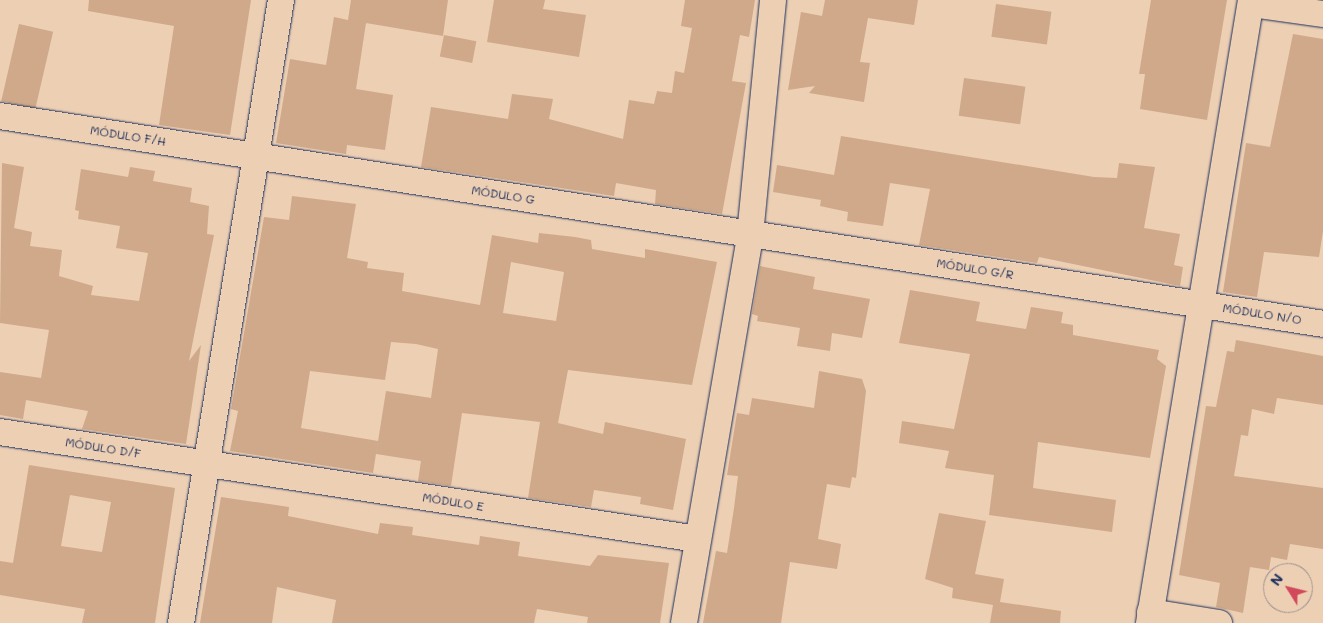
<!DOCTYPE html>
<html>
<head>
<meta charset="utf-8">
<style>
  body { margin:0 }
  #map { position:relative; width:1323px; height:623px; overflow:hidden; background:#edcfb3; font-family:Mali,sans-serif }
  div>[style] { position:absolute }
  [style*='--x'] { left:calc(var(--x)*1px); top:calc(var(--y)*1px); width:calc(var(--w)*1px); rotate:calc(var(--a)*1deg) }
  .building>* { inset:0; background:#cfa989; transform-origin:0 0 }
  .roads { filter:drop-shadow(0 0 1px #1b2f5e) drop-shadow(0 0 1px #1b2f5e) }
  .minor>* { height:26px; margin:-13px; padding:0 13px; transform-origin:13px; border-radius:13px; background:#edcfb3 }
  span { translate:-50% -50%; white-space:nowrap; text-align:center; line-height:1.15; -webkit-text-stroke:4px #edcfb3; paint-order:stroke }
  .street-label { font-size:12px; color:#1b2f5e }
  .north { position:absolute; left:1263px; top:563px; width:50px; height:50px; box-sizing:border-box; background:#edcfb3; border:1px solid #998f91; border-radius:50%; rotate:306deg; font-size:14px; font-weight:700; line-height:20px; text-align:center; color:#1b2f5e }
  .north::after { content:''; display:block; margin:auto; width:18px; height:22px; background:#d1495b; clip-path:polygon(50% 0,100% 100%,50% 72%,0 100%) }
</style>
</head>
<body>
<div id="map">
  <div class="building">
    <div style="clip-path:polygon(89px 0,251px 0,230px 135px,159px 125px,174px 26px,88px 11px)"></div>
    <div style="clip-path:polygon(351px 0,448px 0,443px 36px,354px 21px,366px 23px,356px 89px,393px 95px,385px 150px,347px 145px,346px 154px,276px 143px,290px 59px,326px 65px,334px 17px,348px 20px)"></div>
    <div style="clip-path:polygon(494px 0,545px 0,543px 9px,586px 15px,579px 57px,487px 42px)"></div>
    <div style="clip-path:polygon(685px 0,755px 0,749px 37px,740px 35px,732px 81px,746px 83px,722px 214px,655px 204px,656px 190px,616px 183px,614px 196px,421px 167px,431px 107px,508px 119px,512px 94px,553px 99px,549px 119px,623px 139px,629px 100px,654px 104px,657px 91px,672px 93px,675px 71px,684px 73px,692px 28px,681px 26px)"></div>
    <div style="clip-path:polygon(825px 0,918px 0,914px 25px,868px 18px,860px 62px,870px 63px,864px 102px,809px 93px,815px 86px,788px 90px,801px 12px,822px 16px)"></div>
    <div style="clip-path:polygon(1151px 0,1227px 0,1207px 120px,1140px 109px,1145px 74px,1139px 74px)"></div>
    <div style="left:996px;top:4px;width:56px;height:33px;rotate:8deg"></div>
    <div style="left:19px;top:24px;width:35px;height:79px;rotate:13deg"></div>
    <div style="clip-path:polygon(1293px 34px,1323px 39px,1323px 231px,1319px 257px,1264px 252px,1257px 297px,1223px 292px,1246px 143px,1270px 147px)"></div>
    <div style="left:444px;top:35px;width:33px;height:22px;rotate:11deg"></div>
    <div style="left:964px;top:78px;width:62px;height:38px;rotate:8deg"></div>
    <div style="clip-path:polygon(841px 136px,1094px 177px,1117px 178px,1119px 163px,1155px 167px,1144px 228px,1180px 234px,1174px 265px,1183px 267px,1180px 286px,1039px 257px,1037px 263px,919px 245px,930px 189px,890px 183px,883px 226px,847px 221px,848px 212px,820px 206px,821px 200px,773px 192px,777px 165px,834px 175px)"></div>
    <div style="clip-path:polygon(2px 163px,24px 167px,14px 228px,32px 232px,30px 246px,62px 250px,59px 276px,93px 286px,91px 295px,139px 301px,148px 253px,116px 248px,120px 226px,78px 219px,79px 211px,75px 210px,81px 169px,128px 177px,130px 167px,155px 171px,153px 181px,192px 188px,190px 202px,209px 206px,207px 234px,214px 235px,189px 361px,201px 345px,186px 444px,82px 429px,88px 411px,26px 400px,23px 419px,0 415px,0 372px,41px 378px,49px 330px,0 323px)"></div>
    <div style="clip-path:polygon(evenodd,292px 196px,356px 204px,347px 258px,368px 262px,367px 268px,404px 273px,402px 291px,480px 305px,492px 235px,538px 243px,539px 233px,575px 237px,591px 240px,592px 249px,645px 258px,645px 249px,717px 262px,692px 385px,568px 370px,558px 423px,603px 434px,605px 422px,686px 439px,673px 510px,640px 504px,641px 497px,594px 490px,591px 507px,528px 498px,540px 422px,462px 413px,451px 486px,418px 481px,421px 461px,376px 454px,386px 391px,431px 398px,438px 349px,416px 344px,391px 342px,385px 380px,310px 371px,301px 428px,378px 441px,373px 473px,230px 451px,238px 411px,231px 409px,264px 217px,289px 220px,292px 196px,511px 262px,564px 272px,556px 321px,503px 313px,511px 262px)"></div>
    <div style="clip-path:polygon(760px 266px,815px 277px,813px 289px,870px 299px,862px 338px,832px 333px,830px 351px,797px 346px,800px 328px,757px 321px,758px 316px,752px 314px)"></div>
    <div style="clip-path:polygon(910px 290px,980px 302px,976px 321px,1026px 329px,1031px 307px,1063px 312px,1061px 323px,1073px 325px,1073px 335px,1159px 350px,1157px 359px,1166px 366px,1150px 458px,1038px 442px,1033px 488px,1116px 500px,1112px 532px,989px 515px,994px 475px,945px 468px,949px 451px,899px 443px,902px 421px,954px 429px,970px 354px,899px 343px)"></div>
    <div style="clip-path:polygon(1236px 340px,1323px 356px,1323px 405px,1277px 398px,1274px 414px,1252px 409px,1248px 436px,1241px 435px,1234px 476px,1323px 488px,1323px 549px,1290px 544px,1287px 560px,1271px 557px,1269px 570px,1250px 567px,1243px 613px,1216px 607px,1220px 583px,1179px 575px,1206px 406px,1216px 407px,1227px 351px,1234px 352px)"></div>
    <div style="clip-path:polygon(819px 371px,862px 379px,866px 391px,856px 478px,852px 477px,850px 488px,827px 484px,818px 539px,841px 544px,837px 569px,790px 562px,781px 623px,703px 623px,716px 551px,727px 553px,734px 508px,738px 476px,727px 475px,737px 413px,749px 415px,752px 398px,814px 408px)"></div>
    <div style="clip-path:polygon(evenodd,29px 465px,175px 488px,155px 623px,82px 623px,85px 609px,0 595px,0 561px,13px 563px,29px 465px,70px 495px,111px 502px,102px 552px,61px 546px,70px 495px)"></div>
    <div style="clip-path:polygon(221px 497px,289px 507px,288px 516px,378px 534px,380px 523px,413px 527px,412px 535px,479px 545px,480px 536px,520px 542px,518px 556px,590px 566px,598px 555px,669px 563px,660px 623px,587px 623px,588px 617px,537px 609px,534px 623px,332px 623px,336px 600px,277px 587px,272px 623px,200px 623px)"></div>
    <div style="clip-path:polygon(939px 513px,986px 521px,975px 574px,1004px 579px,1000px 602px,1061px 611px,1060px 623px,990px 623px,993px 605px,952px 598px,953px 588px,925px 579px)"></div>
  </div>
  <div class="roads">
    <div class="minor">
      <div style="--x:1251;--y:4;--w:73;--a:7.9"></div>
      <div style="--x:0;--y:116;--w:1339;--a:8.93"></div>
      <div style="--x:0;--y:432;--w:706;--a:8.72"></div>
      <div style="--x:1150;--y:612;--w:70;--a:9.1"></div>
      <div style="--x:181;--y:623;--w:631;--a:-80.88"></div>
      <div style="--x:684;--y:623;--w:394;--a:-80.3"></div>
      <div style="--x:750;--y:235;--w:236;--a:-84.4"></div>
      <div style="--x:1149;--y:623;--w:631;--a:-80.7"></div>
    </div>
  </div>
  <div class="street-label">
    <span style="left:128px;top:136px;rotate:9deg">MÓDULO F/H</span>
    <span style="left:503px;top:195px;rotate:9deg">MÓDULO G</span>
    <span style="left:975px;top:269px;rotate:9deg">MÓDULO G/R</span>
    <span style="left:1262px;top:314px;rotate:9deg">MÓDULO N/O</span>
    <span style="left:103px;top:448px;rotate:9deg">MÓDULO D/F</span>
    <span style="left:453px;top:502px;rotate:9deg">MÓDULO E</span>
  </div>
  <div class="north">N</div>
</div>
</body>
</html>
